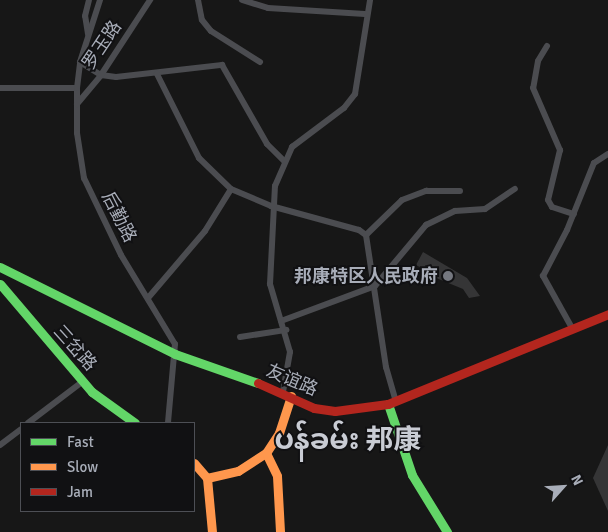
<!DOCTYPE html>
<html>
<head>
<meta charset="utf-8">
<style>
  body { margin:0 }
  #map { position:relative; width:608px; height:532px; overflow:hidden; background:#171717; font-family:Signika,"Noto Sans SC","Noto Sans Myanmar",sans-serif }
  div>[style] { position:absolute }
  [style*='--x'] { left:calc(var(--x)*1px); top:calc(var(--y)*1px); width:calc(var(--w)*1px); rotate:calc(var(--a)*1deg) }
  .building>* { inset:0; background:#353536 }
  .street>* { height:6px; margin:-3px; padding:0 3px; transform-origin:3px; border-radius:3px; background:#4b4c50 }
  .fast>* { height:9px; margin:-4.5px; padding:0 4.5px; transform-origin:4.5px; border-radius:4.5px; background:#63d668 }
  .slow>* { height:9px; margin:-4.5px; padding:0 4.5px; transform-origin:4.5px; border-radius:4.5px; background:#ff974d }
  .jam>* { height:9px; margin:-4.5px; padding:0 4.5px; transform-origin:4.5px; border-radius:4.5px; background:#b3261e }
  .dots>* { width:14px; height:14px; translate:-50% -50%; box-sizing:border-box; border:2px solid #111113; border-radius:50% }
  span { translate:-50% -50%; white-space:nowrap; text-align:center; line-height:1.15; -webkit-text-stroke:4px #111113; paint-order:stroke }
  .street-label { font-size:18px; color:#a8adb8 }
  .poi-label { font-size:18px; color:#a8adb8; font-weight:700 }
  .right { translate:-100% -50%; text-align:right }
  .town-label { font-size:28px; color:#c9ccd4; font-weight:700 }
  .legend { position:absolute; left:20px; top:422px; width:175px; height:90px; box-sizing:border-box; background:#111113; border:1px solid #4d4f55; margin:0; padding:6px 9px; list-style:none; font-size:15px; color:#a8adb8 }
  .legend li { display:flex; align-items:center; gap:10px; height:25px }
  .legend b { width:25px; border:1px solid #4d4f55 }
  .north { position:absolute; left:538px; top:462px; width:50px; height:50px; -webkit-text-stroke:4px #111113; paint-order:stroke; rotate:64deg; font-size:14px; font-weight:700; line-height:20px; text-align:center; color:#a8adb8 }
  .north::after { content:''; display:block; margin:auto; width:18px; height:22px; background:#a8adb8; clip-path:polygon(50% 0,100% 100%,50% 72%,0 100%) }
</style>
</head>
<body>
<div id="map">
  <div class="building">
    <div style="clip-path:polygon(423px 252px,467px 278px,480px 296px,469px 298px,463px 289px,424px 273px,425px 270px,416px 265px)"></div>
    <div style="clip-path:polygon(608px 445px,608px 511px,593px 478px)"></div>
  </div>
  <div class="street">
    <div style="--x:198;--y:0;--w:20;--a:79"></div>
    <div style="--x:202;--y:20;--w:14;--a:51"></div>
    <div style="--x:211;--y:31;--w:58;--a:32.3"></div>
    <div style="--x:242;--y:0;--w:27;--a:17"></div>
    <div style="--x:268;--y:8;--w:97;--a:3.5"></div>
    <div style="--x:88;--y:34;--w:18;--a:-99"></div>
    <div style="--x:85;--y:16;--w:16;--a:-76"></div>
    <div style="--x:547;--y:46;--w:17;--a:121"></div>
    <div style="--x:538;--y:61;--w:27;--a:100"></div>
    <div style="--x:533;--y:88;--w:68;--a:66.5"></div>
    <div style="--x:560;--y:150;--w:51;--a:103.5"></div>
    <div style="--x:548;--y:200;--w:8;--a:60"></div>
    <div style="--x:552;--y:207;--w:23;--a:18"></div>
    <div style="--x:80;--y:62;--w:25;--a:32"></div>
    <div style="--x:101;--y:75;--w:15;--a:8"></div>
    <div style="--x:116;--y:77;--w:107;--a:-6.5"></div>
    <div style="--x:222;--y:65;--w:91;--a:60.3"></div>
    <div style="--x:267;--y:144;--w:24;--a:45"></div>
    <div style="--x:157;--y:74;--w:94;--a:63.4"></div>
    <div style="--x:199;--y:158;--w:45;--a:44.1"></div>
    <div style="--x:231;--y:189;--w:43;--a:23"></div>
    <div style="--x:271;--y:206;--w:91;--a:15.3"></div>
    <div style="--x:359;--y:230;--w:9;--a:36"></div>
    <div style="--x:366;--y:235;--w:134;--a:81.4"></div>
    <div style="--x:386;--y:367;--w:35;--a:74"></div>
    <div style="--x:0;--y:88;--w:77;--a:0"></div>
    <div style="--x:77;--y:88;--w:45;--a:90"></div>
    <div style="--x:77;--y:133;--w:46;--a:81.2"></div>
    <div style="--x:84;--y:178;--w:85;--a:64.3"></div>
    <div style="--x:121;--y:255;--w:104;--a:58.8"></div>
    <div style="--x:175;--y:344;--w:79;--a:95.1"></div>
    <div style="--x:77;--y:88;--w:26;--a:-83"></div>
    <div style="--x:80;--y:62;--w:65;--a:-72.1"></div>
    <div style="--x:77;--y:104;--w:38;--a:-50"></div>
    <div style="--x:101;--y:75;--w:90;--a:-56.8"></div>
    <div style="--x:366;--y:235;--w:50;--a:-44.2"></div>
    <div style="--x:402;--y:200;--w:26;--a:-21"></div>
    <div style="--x:426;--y:191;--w:34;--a:0"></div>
    <div style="--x:148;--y:298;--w:88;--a:-49.6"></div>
    <div style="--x:205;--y:231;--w:49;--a:-58.2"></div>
    <div style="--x:281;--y:321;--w:100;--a:-20.4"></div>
    <div style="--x:375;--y:286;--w:80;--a:-50.1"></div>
    <div style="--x:426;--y:225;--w:32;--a:-26"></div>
    <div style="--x:455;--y:211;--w:30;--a:-4"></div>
    <div style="--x:485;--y:209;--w:36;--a:-34"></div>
    <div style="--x:572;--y:328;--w:60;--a:-119.1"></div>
    <div style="--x:543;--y:276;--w:52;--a:-62.4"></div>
    <div style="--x:567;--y:230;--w:72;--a:-68.1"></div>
    <div style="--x:594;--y:163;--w:17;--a:-33"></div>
    <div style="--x:240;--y:337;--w:47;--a:-8.7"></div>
    <div style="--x:283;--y:392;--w:41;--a:-80.1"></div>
    <div style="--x:290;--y:352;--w:71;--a:-106.4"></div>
    <div style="--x:270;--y:284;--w:98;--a:-87.1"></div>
    <div style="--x:275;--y:186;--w:43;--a:-66.4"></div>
    <div style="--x:292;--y:147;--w:65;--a:-36.9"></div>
    <div style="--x:344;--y:108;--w:18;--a:-52"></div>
    <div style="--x:355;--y:94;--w:95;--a:-80.9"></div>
    <div style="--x:28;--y:423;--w:68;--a:-37.2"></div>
    <div style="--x:0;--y:445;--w:26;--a:-37"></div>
  </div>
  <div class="fast">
    <div style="--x:0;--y:267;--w:195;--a:26.4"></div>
    <div style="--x:175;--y:354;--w:88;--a:19.3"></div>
    <div style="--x:0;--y:284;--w:142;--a:49.6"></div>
    <div style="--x:92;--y:392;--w:53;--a:35.8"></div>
    <div style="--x:388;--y:404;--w:75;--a:71.3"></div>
    <div style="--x:412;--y:475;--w:67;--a:58.4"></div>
  </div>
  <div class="slow">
    <div style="--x:266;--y:453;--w:25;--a:64"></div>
    <div style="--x:277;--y:476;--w:56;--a:86.9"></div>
    <div style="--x:194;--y:463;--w:20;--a:49"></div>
    <div style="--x:207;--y:478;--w:54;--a:84.7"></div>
    <div style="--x:207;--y:478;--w:32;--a:-13"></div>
    <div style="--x:238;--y:471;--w:33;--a:-33"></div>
    <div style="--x:266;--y:453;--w:24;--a:-57"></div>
    <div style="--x:279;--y:433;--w:39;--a:-72"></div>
  </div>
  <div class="jam">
    <div style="--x:258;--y:383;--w:61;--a:24.1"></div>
    <div style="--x:314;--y:408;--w:21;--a:8"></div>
    <div style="--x:335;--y:411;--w:53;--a:-7.5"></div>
    <div style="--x:388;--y:404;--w:238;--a:-22.2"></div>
  </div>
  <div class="dots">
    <div style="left:448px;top:276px;background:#757880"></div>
  </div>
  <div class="street-label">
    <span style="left:102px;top:45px;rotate:-56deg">罗玉路</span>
    <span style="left:119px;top:217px;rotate:63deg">后勤路</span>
    <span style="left:75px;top:348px;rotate:48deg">三岔路</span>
    <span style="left:292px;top:380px;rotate:23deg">友谊路</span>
  </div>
  <div class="poi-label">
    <span class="right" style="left:438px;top:276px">邦康特区人民政府</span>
  </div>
  <div class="town-label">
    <span style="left:348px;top:440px">ပန်ခမ်း 邦康</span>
  </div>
  <ul class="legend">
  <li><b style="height:6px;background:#63d668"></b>Fast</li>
  <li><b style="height:6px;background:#ff974d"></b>Slow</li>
  <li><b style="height:6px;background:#b3261e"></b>Jam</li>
  </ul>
  <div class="north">N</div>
</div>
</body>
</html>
